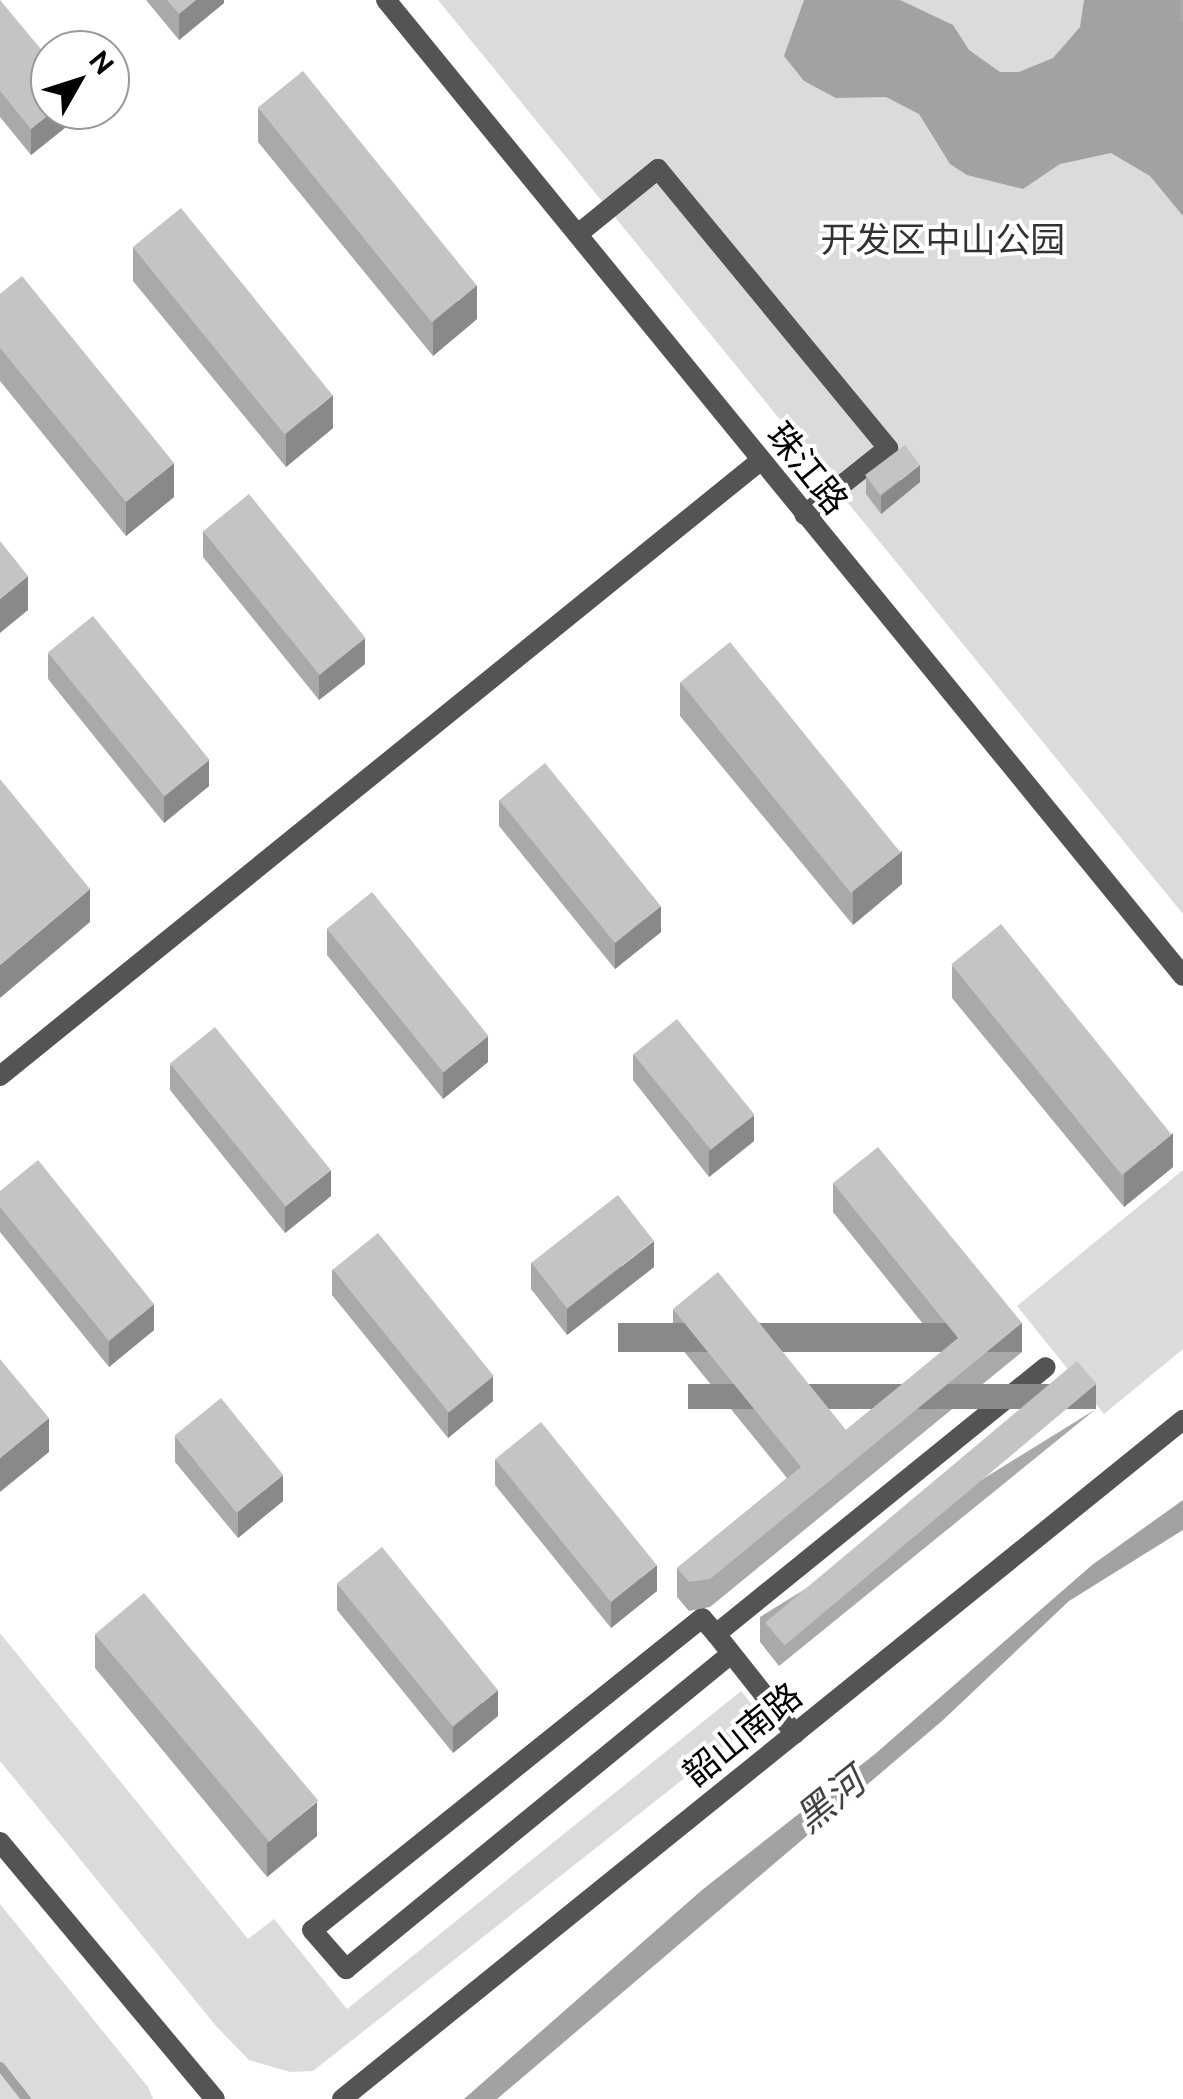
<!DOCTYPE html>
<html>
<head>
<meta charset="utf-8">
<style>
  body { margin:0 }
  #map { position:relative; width:1183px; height:2099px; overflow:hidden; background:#fff; font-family:Ubuntu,"Noto Sans SC",sans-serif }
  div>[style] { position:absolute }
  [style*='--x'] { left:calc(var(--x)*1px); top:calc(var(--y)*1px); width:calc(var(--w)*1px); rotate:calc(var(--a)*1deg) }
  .green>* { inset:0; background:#dbdbdb }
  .water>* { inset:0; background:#a2a2a2 }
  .stream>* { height:9px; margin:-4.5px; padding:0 4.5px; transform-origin:4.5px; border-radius:4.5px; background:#a2a2a2 }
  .minor>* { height:20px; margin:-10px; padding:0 10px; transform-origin:10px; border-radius:10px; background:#545454 }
  .tertiary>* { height:20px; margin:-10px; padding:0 10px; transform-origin:10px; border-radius:10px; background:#545454 }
  .wall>* { inset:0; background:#a9a9a9; transform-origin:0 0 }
  .shaded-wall>* { inset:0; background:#898989; transform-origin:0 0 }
  .building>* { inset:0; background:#c4c4c4; transform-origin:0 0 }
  span { translate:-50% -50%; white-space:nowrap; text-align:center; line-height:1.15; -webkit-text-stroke:8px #fff; paint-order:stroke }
  .park-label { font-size:35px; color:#323232 }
  .street-label { font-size:35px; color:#000 }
  .water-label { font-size:38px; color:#434343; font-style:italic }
  .north { position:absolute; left:30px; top:30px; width:100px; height:100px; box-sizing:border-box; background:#fff; border:2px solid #999; border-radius:50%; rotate:51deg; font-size:28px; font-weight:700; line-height:40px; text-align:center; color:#000 }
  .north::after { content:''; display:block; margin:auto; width:35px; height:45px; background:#000; clip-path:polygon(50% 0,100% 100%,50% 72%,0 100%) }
</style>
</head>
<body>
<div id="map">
  <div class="green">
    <div style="clip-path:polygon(438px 0,1183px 0,1183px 914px)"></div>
    <div style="clip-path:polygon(1183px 1170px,1183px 1349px,1104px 1414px,1017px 1306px)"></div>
    <div style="clip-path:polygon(0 1633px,248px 1939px,274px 1919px,347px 2009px,741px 1691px,762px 1717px,313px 2071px,290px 2072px,249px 2060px,216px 2026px,0 1761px)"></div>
    <div style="clip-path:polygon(0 1904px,148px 2087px,153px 2099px,0 2099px)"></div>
  </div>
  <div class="water">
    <div style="clip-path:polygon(804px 0,900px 0,953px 25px,969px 50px,1000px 72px,1019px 72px,1053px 58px,1080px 27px,1084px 0,1183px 0,1183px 216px,1150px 176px,1111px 153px,1060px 164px,1023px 189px,967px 175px,950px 164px,919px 114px,886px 97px,836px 98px,804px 81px,784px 56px)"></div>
    <div style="clip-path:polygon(1183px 1500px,1183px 1530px,1069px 1601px,942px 1721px,497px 2099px,464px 2099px,702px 1890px,875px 1754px,1092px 1565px)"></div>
  </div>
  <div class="stream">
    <div style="--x:0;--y:2066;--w:42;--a:51.8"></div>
  </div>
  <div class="minor">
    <div style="--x:578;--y:234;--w:103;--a:-39.1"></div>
    <div style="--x:658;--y:169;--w:362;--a:50.5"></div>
    <div style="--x:888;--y:448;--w:107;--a:141.4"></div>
    <div style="--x:716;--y:1634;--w:21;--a:-131"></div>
    <div style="--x:702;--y:1618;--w:499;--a:141.3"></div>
    <div style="--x:312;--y:1930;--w:52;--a:48.9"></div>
    <div style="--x:346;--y:1969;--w:497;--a:-39.3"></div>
    <div style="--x:795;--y:1734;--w:127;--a:-128.3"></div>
    <div style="--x:716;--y:1634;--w:424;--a:-39"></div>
  </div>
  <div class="tertiary">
    <div style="--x:386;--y:0;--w:1260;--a:50.76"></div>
    <div style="--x:0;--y:1076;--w:978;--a:-38.98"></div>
    <div style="--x:0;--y:1842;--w:335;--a:50.1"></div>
    <div style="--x:342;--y:2099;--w:1081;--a:-38.92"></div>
  </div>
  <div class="wall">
    <div style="clip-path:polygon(0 0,76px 110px,76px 119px,31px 155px,0 117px)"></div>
    <div style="clip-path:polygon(146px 0,224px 0,224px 3px,179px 40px)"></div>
    <div style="left:1180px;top:0;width:3px;height:22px"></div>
    <div style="clip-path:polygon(258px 108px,477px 319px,433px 356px,258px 142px)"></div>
    <div style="clip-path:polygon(133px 247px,333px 428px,286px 467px,133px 281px)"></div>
    <div style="clip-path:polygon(0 294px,174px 497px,126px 536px,0 381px)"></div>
    <div style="clip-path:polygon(866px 477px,920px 482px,881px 514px,866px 494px)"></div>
    <div style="clip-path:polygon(203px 531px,365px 664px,319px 700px,203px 557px)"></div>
    <div style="clip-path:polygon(48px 653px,209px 786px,164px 823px,48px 679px)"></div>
    <div style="clip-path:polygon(680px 682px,902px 884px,853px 925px,680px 716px)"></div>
    <div style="clip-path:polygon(499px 800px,661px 932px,615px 969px,499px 826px)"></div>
    <div style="clip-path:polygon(327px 929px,488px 1062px,443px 1099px,327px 955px)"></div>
    <div style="clip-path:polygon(952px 965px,1173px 1167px,1124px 1207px,952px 998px)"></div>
    <div style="clip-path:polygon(633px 1054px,754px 1141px,709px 1177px,633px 1080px)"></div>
    <div style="clip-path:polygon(170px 1064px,331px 1196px,285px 1233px,170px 1090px)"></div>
    <div style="clip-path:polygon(833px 1183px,1022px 1352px,710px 1607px,689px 1611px,677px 1597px,677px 1568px,787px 1478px,673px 1338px,673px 1309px,846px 1430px,944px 1350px,833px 1212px)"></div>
    <div style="clip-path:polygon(0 1191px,154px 1330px,109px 1367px,0 1232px)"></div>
    <div style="clip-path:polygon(531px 1263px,654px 1267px,567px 1335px,531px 1289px)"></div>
    <div style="clip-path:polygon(332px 1269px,493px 1401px,448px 1438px,332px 1295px)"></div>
    <div style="clip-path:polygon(1096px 1409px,779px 1666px,760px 1642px,760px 1617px)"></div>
    <div style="clip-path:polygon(175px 1436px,283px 1501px,238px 1538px,175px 1462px)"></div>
    <div style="clip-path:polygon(495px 1459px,657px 1591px,611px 1628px,495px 1485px)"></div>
    <div style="clip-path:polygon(337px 1584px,498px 1716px,453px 1753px,337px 1610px)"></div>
    <div style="clip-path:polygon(95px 1634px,317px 1836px,267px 1877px,95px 1668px)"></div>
  </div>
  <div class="shaded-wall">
    <div style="clip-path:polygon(196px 0,224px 0,224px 3px,179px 40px,179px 14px)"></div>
    <div style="clip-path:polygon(55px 110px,76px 110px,76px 119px,31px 155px,31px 129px)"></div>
    <div style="clip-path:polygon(477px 285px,477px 319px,433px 356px,433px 322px)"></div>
    <div style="clip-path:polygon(333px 395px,333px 428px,286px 467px,286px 434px)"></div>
    <div style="clip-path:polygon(174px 463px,174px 497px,126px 536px,126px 502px)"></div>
    <div style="clip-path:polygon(920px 465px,920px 482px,881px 514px,881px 496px)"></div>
    <div style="clip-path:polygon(28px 576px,28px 610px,0 633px,0 599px)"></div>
    <div style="clip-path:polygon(365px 638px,365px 664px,319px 700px,319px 674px)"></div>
    <div style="clip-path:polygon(209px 760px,209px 786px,164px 823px,164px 797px)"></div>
    <div style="clip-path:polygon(902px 851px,902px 884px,853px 925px,853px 891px)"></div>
    <div style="clip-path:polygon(90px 889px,90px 922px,0 998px,0 965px)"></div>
    <div style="clip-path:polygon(661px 906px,661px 932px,615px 969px,615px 943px)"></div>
    <div style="clip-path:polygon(488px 1036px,488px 1062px,443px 1099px,443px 1073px)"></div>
    <div style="clip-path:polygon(754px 1115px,754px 1141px,709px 1177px,709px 1151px)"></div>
    <div style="clip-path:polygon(1173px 1133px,1173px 1167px,1124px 1207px,1124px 1174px)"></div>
    <div style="clip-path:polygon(331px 1170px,331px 1196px,285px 1233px,285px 1207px)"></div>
    <div style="clip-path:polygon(654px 1241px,654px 1267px,567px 1335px,567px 1309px)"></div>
    <div style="clip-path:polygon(154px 1304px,154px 1330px,109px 1367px,109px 1341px)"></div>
    <div style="left:1022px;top:1323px;width:29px;height:404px;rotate:90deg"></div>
    <div style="clip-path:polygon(493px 1376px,493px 1401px,448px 1438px,448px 1412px)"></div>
    <div style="left:1096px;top:1384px;width:25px;height:408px;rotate:90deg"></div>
    <div style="clip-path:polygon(49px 1418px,49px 1452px,0 1492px,0 1458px)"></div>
    <div style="clip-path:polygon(283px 1475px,283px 1501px,238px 1538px,238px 1512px)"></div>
    <div style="clip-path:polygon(657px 1565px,657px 1591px,611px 1628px,611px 1602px)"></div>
    <div style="clip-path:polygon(498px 1690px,498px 1716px,453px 1753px,453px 1727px)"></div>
    <div style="clip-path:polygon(317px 1802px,317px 1836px,267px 1877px,267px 1843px)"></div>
  </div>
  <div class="building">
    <div style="clip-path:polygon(0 0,50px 60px,50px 110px,55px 110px,31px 129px,0 91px)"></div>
    <div style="clip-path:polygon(167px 0,196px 0,179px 14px)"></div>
    <div style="left:303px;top:71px;width:276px;height:58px;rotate:51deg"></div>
    <div style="left:181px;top:208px;width:241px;height:62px;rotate:51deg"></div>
    <div style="clip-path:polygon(22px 276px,174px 463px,126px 502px,0 348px,0 294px)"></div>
    <div style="left:905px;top:445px;width:25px;height:50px;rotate:53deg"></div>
    <div style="left:249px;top:494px;width:185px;height:59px;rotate:51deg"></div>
    <div style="clip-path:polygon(0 541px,28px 576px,0 599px)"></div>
    <div style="left:93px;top:616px;width:185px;height:58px;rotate:51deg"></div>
    <div style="left:730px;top:642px;width:271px;height:64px;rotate:51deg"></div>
    <div style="left:545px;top:763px;width:184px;height:59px;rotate:51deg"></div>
    <div style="clip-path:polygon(0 779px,90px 889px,0 965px)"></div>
    <div style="left:372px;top:892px;width:185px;height:58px;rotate:51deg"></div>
    <div style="left:1001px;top:924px;width:271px;height:64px;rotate:51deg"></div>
    <div style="left:677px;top:1019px;width:123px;height:56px;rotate:51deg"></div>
    <div style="left:215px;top:1027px;width:184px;height:58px;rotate:51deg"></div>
    <div style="clip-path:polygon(878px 1147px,1022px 1323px,710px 1579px,689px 1582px,677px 1568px,801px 1467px,673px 1309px,718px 1272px,846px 1430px,958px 1338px,833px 1183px)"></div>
    <div style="clip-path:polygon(38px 1160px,154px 1304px,109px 1341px,0 1207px,0 1191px)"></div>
    <div style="left:618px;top:1195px;width:58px;height:110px;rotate:52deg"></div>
    <div style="left:378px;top:1233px;width:184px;height:58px;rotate:51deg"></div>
    <div style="clip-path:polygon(0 1359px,49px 1418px,0 1458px)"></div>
    <div style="left:1077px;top:1361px;width:30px;height:407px;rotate:50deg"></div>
    <div style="left:221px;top:1398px;width:99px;height:60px;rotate:51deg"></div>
    <div style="left:541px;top:1422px;width:184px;height:59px;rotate:51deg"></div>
    <div style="left:382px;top:1547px;width:184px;height:58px;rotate:51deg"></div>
    <div style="left:144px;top:1593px;width:271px;height:64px;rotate:50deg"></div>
  </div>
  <div class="park-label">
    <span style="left:943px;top:239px">开发区中山公园</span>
  </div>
  <div class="street-label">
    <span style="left:808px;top:468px;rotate:51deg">珠江路</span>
    <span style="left:742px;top:1734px;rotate:-39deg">韶山南路</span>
  </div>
  <div class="water-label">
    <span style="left:830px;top:1800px;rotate:-39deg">黑河</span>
  </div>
  <div class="north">N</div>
</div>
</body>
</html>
